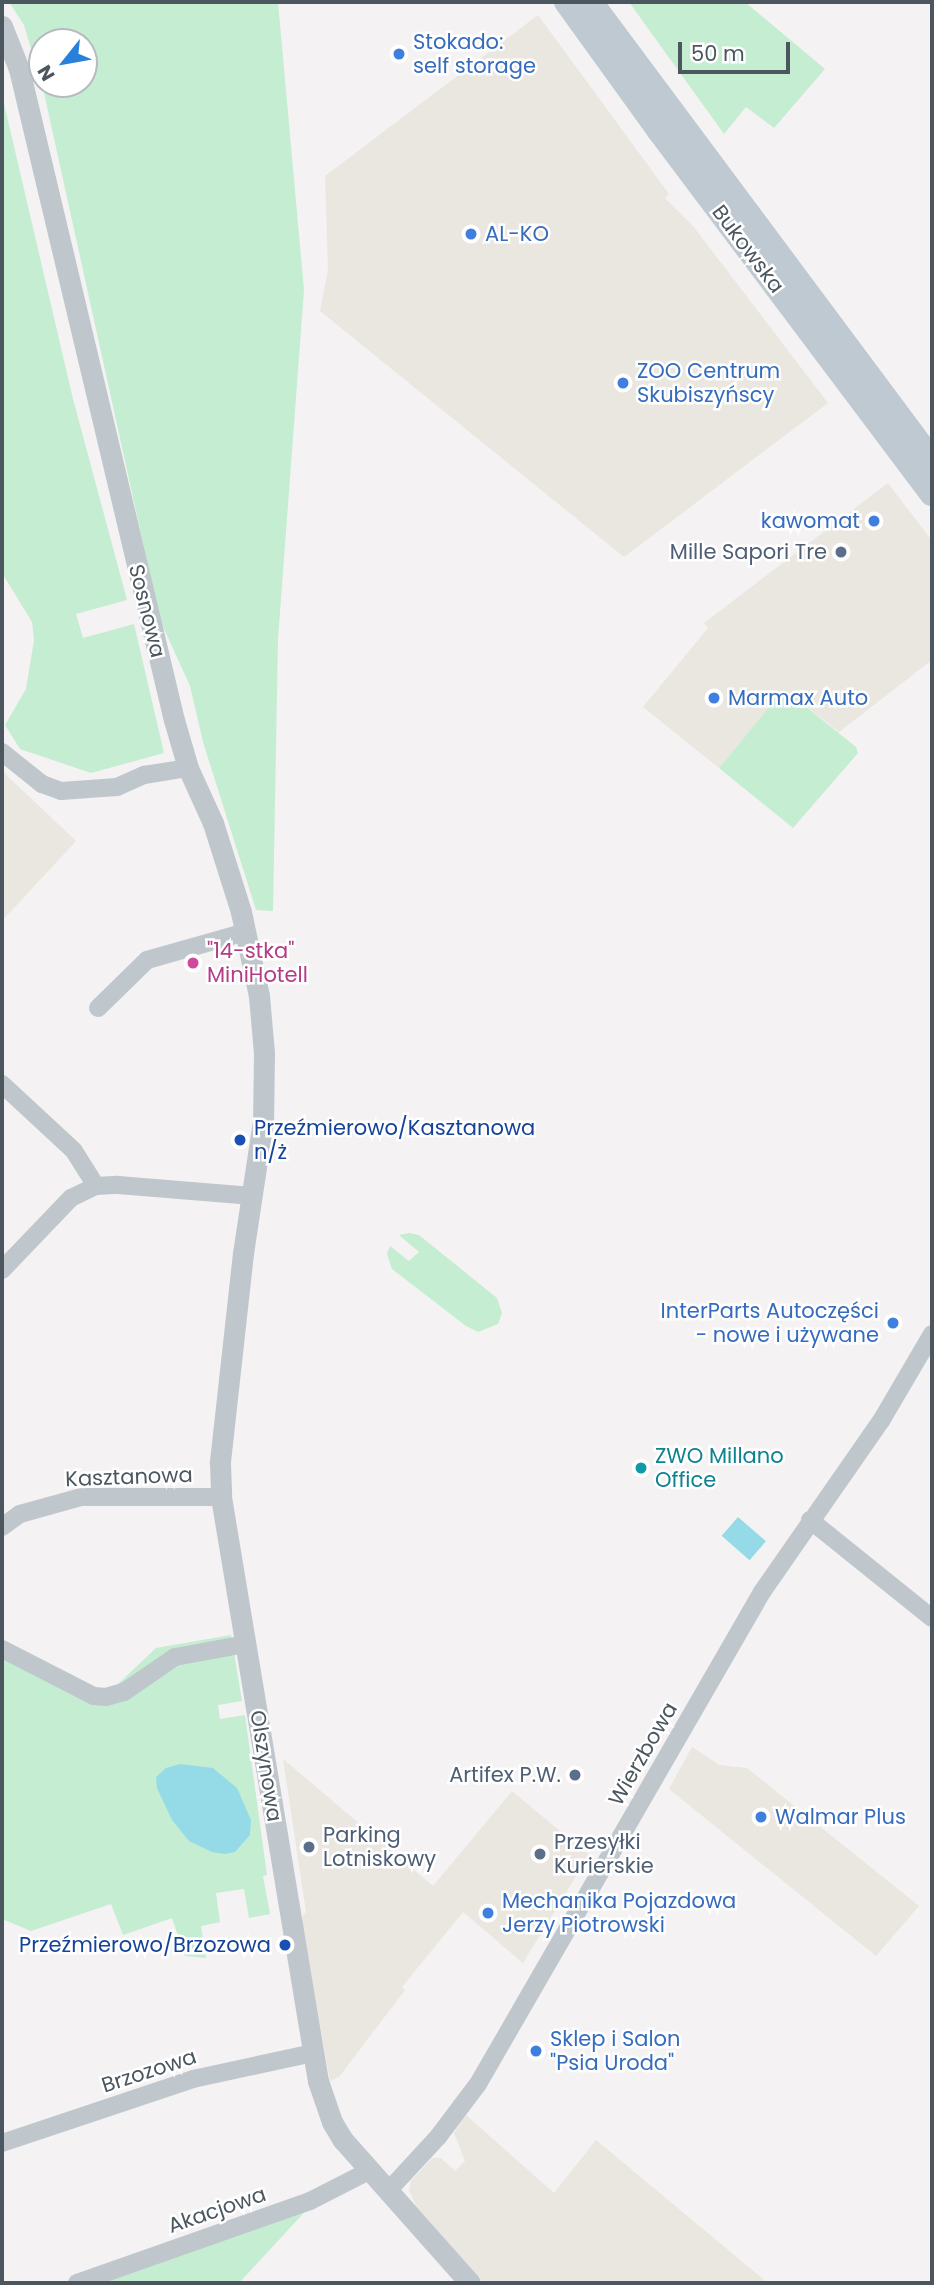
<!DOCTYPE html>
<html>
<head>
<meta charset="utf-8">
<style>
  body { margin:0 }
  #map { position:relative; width:934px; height:2285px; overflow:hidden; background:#f4f2f2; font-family:Poppins,sans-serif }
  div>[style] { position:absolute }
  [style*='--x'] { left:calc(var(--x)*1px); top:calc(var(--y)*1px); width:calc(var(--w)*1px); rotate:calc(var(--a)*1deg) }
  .commercial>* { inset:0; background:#eae7e0 }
  .green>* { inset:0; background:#c5edd2 }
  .water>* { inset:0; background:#95dbe7; transform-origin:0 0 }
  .minor>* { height:18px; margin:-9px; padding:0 9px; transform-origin:9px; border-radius:9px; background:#bfc7cd }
  .tertiary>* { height:21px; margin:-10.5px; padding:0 10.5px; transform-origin:10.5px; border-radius:10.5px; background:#bfc7cd }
  .secondary>* { height:24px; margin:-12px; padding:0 12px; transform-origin:12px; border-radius:12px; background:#bfc9d2 }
  .dots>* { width:19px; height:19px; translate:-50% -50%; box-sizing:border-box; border:4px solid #fff; border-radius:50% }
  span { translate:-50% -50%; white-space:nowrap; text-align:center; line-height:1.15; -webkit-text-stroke:5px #fff; paint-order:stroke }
  .shop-label { font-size:21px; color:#366cbe }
  .left { translate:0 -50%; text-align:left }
  .right { translate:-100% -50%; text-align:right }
  .street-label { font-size:21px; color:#4b565e }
  .service-label { font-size:21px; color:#4e5e75 }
  .hotel-label { font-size:21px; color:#b23c85 }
  .transit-label { font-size:21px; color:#164399 }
  .culture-label { font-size:21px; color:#0d838f }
  .frame { position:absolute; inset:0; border:4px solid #4b565e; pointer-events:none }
  .north { position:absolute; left:28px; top:28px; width:70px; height:70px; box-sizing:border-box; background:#fff; border:2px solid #b7bbbf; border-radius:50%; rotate:239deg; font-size:19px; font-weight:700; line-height:28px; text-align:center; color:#4b565e }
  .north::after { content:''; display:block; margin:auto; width:24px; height:32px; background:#2780d9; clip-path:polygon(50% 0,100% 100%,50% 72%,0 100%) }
  .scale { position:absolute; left:678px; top:42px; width:112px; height:32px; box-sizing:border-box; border:4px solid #4b565e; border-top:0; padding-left:9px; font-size:21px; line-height:24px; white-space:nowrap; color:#4b565e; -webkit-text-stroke:5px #fff; paint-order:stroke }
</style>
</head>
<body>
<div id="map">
  <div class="commercial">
    <div style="clip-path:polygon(538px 15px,669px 194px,665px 198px,693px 226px,828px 403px,624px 557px,320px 311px,328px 269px,325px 176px)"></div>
    <div style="clip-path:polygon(888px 483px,932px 541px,932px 660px,839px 732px,784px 689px,719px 768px,643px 707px,708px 628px,704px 623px)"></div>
    <div style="clip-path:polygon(2px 771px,76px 841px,2px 921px)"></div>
    <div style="clip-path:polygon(692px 1747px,719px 1765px,747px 1768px,919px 1906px,876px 1956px,669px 1789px)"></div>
    <div style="clip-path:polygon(283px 1759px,433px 1886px,512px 1791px,589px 1855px,523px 1963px,463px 1912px,402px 1987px,405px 1990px,339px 2077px,330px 2081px,301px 1918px,306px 1912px)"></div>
    <div style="clip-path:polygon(466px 2115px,554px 2193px,596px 2140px,768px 2283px,484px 2283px,417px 2207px,409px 2191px,411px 2181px,432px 2158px,441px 2158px,455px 2171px,465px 2161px,454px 2133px)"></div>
  </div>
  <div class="green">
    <div style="clip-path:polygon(evenodd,9px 2px,278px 2px,304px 290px,278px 639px,273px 911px,256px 910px,203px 742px,190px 686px,160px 620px,44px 93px,24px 25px,9px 2px,42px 42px,84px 42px,84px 84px,42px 84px,42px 42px)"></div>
    <div style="clip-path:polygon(629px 2px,745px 2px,825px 69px,774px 128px,746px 107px,724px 134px)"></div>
    <div style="clip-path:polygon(2px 95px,73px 399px,127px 600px,76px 614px,83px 638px,134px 624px,164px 753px,91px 773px,20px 749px,5px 725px,26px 689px,34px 640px,32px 622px,2px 573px)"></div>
    <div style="clip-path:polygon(784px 689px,856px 747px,858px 753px,793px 828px,719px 768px)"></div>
    <div style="clip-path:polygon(409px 1233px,419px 1235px,497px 1298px,502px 1313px,498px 1324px,478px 1332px,466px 1326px,392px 1269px,387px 1254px,390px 1246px,409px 1261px,419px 1252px,399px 1235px)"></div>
    <div style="clip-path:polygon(231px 1635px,242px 1701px,218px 1705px,220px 1719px,245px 1715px,267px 1875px,263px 1876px,270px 1914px,249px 1918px,244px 1889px,216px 1893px,220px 1922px,201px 1926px,206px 1958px,185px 1956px,172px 1918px,123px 1935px,111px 1904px,31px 1931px,2px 1919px,2px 1656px,100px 1701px,156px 1648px)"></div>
    <div style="clip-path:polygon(312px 2204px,239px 2283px,97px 2283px)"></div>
  </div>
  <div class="water">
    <div style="left:738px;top:1517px;width:37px;height:25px;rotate:41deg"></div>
    <div style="clip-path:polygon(180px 1764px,213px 1768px,237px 1788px,251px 1820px,250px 1835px,235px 1852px,225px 1854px,212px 1852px,189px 1841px,172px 1820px,157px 1788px,156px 1777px,166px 1768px)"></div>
  </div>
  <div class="minor">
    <div style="--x:2;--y:752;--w:51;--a:38.7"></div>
    <div style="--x:42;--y:784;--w:20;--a:20"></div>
    <div style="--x:61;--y:791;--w:56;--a:-4.1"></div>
    <div style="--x:117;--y:787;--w:30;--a:-24"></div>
    <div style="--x:144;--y:775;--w:45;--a:-9"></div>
    <div style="--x:98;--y:1008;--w:69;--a:-44.4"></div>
    <div style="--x:147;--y:960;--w:103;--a:-15.8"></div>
    <div style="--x:2;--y:1084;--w:98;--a:42.9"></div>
    <div style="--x:74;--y:1151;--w:41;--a:57.8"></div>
    <div style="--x:2;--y:1270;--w:100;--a:-46.2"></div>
    <div style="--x:71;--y:1198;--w:28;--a:-26"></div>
    <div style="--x:96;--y:1186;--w:22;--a:-3"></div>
    <div style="--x:118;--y:1185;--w:135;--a:4.7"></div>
    <div style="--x:810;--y:1520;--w:156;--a:38.8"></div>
    <div style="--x:2;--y:1527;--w:22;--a:-36"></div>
    <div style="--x:20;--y:1514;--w:63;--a:-15.6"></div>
    <div style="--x:81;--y:1497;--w:140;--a:0"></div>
    <div style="--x:2;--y:1649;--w:103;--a:27.1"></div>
    <div style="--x:94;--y:1696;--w:12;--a:5"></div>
    <div style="--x:106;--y:1697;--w:19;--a:-16"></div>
    <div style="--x:124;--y:1692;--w:62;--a:-34.5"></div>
    <div style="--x:175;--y:1657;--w:72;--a:-10.4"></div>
    <div style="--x:2;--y:2143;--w:201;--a:-18.5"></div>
    <div style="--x:193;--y:2079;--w:123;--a:-12.2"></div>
    <div style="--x:388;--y:2191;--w:74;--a:-47.2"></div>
    <div style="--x:438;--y:2137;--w:66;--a:-53"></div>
    <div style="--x:478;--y:2084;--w:568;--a:-60"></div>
    <div style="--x:762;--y:1592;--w:208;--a:-55.2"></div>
    <div style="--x:881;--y:1421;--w:101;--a:-59.6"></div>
    <div style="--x:77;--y:2283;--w:247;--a:-19.4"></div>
    <div style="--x:310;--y:2201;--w:66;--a:-27"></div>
  </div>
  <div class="tertiary">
    <div style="--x:2;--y:26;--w:46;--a:68.4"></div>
    <div style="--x:19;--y:69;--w:669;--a:76.61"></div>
    <div style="--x:174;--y:720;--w:50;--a:73.7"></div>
    <div style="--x:188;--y:768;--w:60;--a:65.6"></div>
    <div style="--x:213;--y:823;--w:93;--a:72.5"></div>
    <div style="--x:241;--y:912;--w:86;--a:77.9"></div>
    <div style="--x:259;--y:996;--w:57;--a:85"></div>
    <div style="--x:264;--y:1053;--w:68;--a:90.8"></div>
    <div style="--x:263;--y:1121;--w:134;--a:98.6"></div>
    <div style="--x:243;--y:1253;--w:211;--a:96.3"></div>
    <div style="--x:220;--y:1463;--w:34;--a:88"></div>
    <div style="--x:221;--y:1497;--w:592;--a:80.57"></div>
    <div style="--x:318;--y:2081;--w:43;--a:71.1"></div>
    <div style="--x:332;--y:2122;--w:21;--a:59"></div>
    <div style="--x:343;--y:2140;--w:191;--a:48.4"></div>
  </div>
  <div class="secondary">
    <div style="--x:566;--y:2;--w:159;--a:54.2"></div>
    <div style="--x:659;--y:131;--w:454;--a:53.1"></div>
    <div style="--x:591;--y:2;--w:571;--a:53.33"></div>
  </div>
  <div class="dots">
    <div style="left:399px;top:54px;background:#3f7fe0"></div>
    <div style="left:471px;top:234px;background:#3f7fe0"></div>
    <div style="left:623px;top:383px;background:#3f7fe0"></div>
    <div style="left:874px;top:521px;background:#3f7fe0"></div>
    <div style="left:841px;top:552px;background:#5c6f8a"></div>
    <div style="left:714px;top:698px;background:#3f7fe0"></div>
    <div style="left:193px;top:963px;background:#d1479c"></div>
    <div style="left:240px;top:1140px;background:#1a4fb4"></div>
    <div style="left:893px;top:1323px;background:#3f7fe0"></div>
    <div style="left:641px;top:1468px;background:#0f9aa8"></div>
    <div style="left:575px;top:1775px;background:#5c6f8a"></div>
    <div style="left:761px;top:1817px;background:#3f7fe0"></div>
    <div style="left:309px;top:1847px;background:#5c6f8a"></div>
    <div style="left:540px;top:1854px;background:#5c6f8a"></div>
    <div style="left:488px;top:1913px;background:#3f7fe0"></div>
    <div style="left:285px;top:1945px;background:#1a4fb4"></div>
    <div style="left:536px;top:2051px;background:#3f7fe0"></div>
  </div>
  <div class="shop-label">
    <span class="left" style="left:413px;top:54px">Stokado:<br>self storage</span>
    <span class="left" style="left:485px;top:234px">AL-KO</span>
    <span class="left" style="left:637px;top:383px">ZOO Centrum<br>Skubiszyńscy</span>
    <span class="right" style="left:860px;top:521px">kawomat</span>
    <span class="left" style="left:728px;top:698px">Marmax Auto</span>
    <span class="right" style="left:879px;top:1323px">InterParts Autoczęści<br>- nowe i używane</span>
    <span class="left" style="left:775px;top:1817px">Walmar Plus</span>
    <span class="left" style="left:502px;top:1913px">Mechanika Pojazdowa<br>Jerzy Piotrowski</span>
    <span class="left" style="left:550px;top:2051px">Sklep i Salon<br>"Psia Uroda"</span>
  </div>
  <div class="street-label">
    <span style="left:748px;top:249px;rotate:53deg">Bukowska</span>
    <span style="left:147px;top:611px;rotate:76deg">Sosnowa</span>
    <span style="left:129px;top:1477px;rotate:-2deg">Kasztanowa</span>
    <span style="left:643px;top:1754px;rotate:-60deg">Wierzbowa</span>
    <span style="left:266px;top:1766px;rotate:81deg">Olszynowa</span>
    <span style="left:149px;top:2071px;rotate:-18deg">Brzozowa</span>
    <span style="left:217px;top:2210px;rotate:-19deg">Akacjowa</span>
  </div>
  <div class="service-label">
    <span class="right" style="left:827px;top:552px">Mille Sapori Tre</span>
    <span class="right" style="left:561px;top:1775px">Artifex P.W.</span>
    <span class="left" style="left:323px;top:1847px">Parking<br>Lotniskowy</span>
    <span class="left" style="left:554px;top:1854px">Przesyłki<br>Kurierskie</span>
  </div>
  <div class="hotel-label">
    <span class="left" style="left:207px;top:963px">"14-stka"<br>MiniHotell</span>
  </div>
  <div class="transit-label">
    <span class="left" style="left:254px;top:1140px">Przeźmierowo/Kasztanowa<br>n/ż</span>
    <span class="right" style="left:271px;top:1945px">Przeźmierowo/Brzozowa</span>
  </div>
  <div class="culture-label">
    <span class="left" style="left:655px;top:1468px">ZWO Millano<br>Office</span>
  </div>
  <div class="frame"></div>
  <div class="north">N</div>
  <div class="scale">50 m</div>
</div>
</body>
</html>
